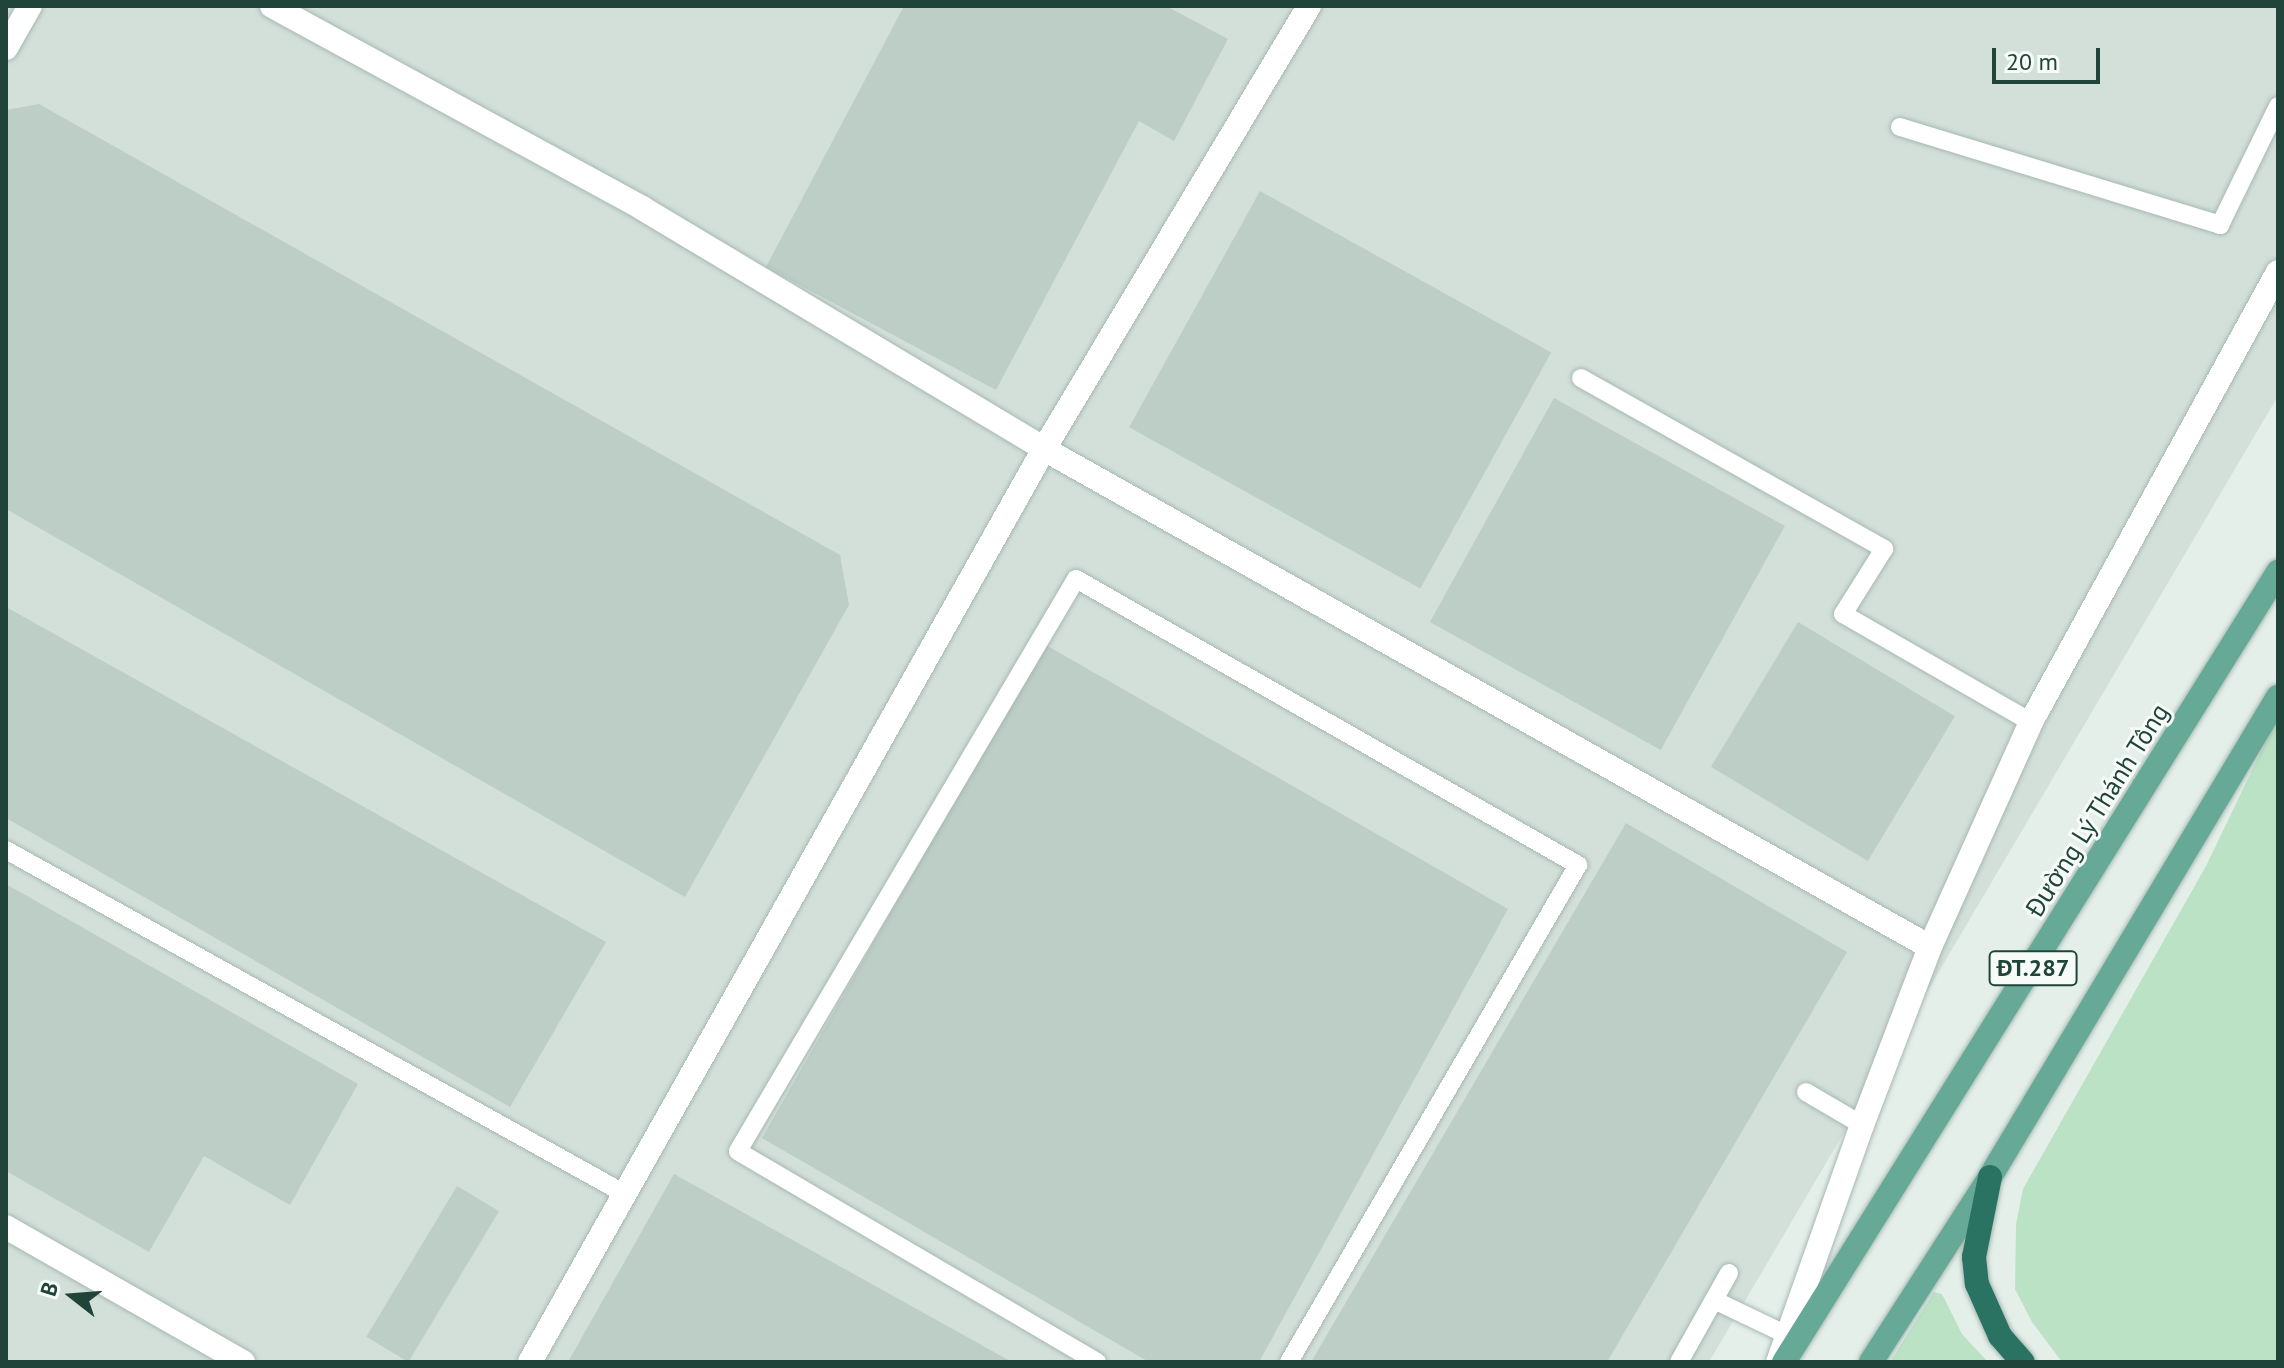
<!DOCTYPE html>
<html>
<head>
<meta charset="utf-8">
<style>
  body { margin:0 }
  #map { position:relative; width:2284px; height:1368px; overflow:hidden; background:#e5efea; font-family:"PT Sans",sans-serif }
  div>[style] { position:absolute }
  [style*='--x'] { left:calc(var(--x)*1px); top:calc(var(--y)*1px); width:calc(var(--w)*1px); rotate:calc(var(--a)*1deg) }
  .built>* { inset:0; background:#d3e0d9 }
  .green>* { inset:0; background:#bce2c5 }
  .building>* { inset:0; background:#bccec6; transform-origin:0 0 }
  .roads { filter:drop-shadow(0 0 2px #a6b8b2) drop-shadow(0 0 2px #a6b8b2) }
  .lane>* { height:18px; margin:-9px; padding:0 9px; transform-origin:9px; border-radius:9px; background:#fff }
  .street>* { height:24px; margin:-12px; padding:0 12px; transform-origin:12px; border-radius:12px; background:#fff }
  .primary>* { height:24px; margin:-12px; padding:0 12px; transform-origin:12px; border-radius:12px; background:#65a996 }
  .highway>* { height:24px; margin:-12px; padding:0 12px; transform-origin:12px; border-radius:12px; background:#2a7363 }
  span { translate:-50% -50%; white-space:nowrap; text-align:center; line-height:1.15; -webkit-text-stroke:6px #f6fbf8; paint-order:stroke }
  .shield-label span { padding:2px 6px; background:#f6fbf8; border:2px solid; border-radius:6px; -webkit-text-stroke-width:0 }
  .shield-label { font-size:24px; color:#21443a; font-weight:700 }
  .street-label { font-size:26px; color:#21443a }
  .frame { position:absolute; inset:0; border:8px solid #21443a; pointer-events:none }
  .north { position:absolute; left:32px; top:1256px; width:80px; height:80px; -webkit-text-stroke:6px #f6fbf8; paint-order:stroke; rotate:287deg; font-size:22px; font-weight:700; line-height:32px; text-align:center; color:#21443a }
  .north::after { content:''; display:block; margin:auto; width:28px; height:36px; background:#21443a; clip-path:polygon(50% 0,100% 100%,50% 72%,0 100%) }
  .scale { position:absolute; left:1992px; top:48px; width:108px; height:36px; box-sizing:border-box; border:4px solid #21443a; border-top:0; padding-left:10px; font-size:24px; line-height:28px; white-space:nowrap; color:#21443a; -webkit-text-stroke:6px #f6fbf8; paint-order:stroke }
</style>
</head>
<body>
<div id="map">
  <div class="built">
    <div style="clip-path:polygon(6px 6px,2278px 6px,2278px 396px,1709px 1362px,6px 1362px)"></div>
  </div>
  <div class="green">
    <div style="clip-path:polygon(2278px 716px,2278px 1362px,2062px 1362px,2032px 1322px,2015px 1289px,2016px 1224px,2023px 1189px,2206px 866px)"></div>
    <div style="clip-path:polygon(1934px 1292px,1942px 1294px,1962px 1334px,1988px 1362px,1890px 1362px)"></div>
  </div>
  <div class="building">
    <div style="clip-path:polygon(904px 6px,1166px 6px,1228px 39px,1174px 141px,1139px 121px,996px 390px,766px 267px)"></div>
    <div style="clip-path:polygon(39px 104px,840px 555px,849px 605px,685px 897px,6px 509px,6px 110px)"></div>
    <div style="left:1260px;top:191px;width:333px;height:270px;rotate:29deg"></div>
    <div style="left:1554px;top:398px;width:264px;height:256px;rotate:29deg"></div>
    <div style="clip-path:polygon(6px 607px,606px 942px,510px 1107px,6px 818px)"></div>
    <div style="left:1798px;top:622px;width:183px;height:169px;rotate:31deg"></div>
    <div style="clip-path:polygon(1044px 644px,1508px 909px,1259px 1362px,1149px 1362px,762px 1138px)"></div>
    <div style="clip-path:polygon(1626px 823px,1847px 952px,1607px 1362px,1311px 1362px)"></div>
    <div style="clip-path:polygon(6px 884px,358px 1084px,290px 1205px,204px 1156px,149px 1252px,6px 1171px)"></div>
    <div style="clip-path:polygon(674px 1174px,1012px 1362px,568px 1362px)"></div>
    <div style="left:457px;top:1186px;width:49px;height:176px;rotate:31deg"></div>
  </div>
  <div class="roads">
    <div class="lane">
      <div style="--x:1900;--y:127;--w:335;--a:17"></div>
      <div style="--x:2220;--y:225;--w:132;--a:-64"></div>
      <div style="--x:1581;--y:378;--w:348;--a:29.4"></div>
      <div style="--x:1884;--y:549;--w:77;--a:122.2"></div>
      <div style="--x:1843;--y:614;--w:217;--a:29.9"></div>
      <div style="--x:6;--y:850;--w:708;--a:29.06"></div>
      <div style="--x:1806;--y:1092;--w:65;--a:30.5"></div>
      <div style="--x:1714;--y:1300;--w:81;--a:25.6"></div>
      <div style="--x:1097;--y:1362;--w:416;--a:-149.6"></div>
      <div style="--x:738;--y:1151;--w:664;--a:-59.42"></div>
      <div style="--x:1076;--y:579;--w:578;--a:29.67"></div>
      <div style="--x:1578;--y:865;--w:575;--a:120.18"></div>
      <div style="--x:1679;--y:1362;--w:102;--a:-60.7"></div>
    </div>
    <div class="street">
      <div style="--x:272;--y:6;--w:422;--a:28.6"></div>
      <div style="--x:642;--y:208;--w:469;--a:30.9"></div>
      <div style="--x:1044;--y:449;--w:1016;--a:29.34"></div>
      <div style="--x:1930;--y:947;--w:191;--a:110.9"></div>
      <div style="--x:1862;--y:1125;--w:251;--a:109.5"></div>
      <div style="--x:6;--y:48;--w:48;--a:-60.3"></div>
      <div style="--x:1930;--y:947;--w:247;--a:-65.8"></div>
      <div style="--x:2031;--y:722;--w:513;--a:-61.24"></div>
      <div style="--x:6;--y:1227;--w:273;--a:29.7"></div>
      <div style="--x:530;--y:1362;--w:1048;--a:-60.62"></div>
      <div style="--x:1044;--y:449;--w:516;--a:-59.11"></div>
    </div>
    <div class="primary">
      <div style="--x:1784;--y:1362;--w:932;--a:-57.98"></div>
      <div style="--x:1871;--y:1362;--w:220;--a:-57.2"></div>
      <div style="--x:1990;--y:1177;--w:560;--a:-59.04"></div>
    </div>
    <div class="highway">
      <div style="--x:1990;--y:1177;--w:82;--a:101.3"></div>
      <div style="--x:1974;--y:1257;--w:27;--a:84"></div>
      <div style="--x:1977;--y:1284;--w:57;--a:66.1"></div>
      <div style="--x:2000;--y:1336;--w:35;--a:49"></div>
    </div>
  </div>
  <div class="shield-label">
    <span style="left:2033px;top:968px">ĐT.287</span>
  </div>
  <div class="street-label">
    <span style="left:2097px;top:810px;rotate:-58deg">Đường Lý Thánh Tông</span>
  </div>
  <div class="frame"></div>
  <div class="north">B</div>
  <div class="scale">20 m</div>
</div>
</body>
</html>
